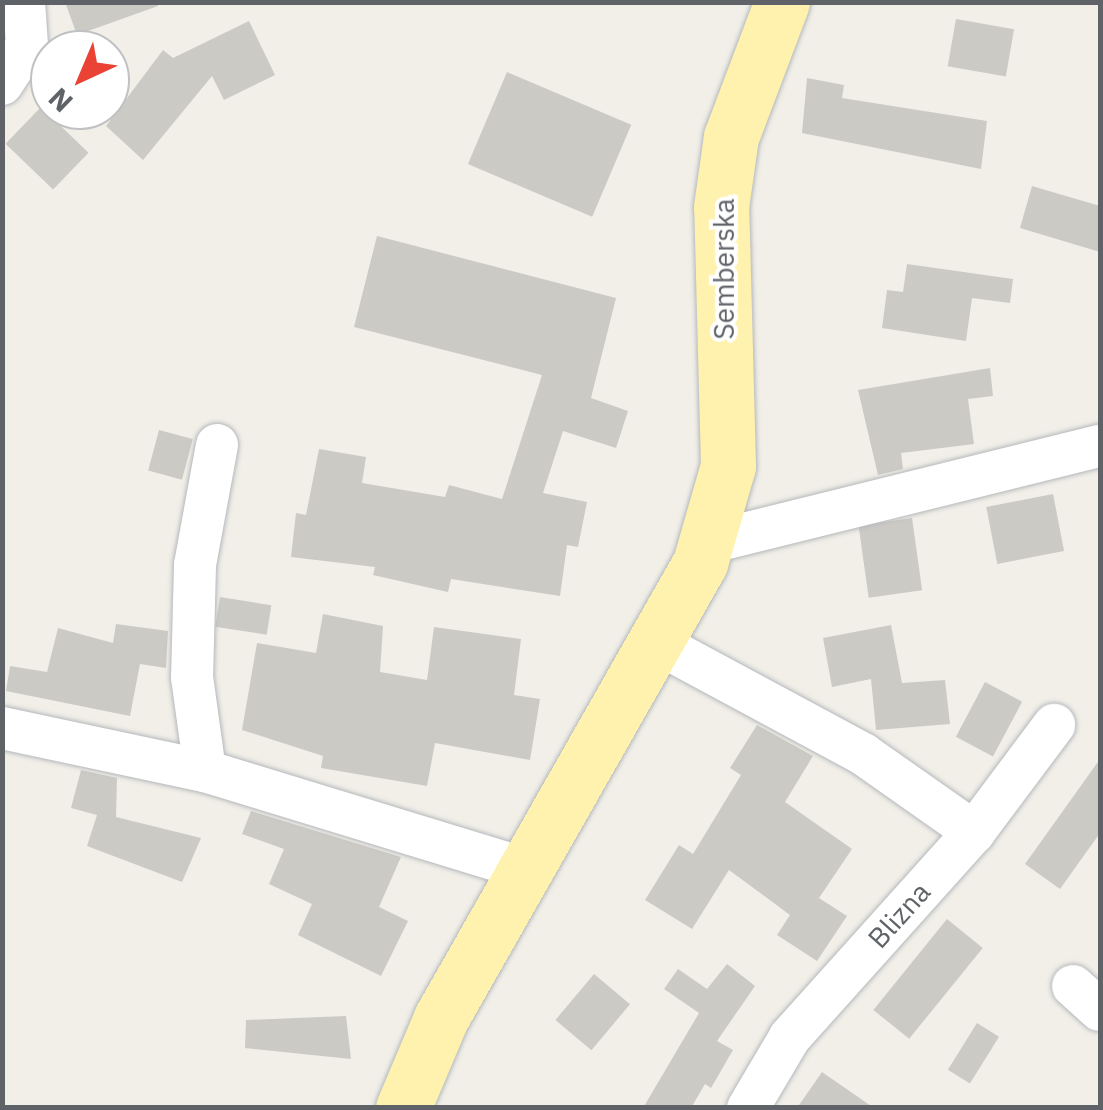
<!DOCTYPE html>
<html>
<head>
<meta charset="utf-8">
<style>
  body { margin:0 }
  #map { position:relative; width:1103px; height:1110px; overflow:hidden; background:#f1efe8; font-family:"IBM Plex Sans",sans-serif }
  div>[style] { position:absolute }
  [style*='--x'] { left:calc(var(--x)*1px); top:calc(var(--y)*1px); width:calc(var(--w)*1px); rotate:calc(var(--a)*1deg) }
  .building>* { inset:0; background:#cccac5; transform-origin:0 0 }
  .roads { filter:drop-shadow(0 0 2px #b5b8bc) drop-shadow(0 0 2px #b5b8bc) }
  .minor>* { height:42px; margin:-21px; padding:0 21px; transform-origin:21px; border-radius:21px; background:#fff }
  .major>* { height:55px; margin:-27.5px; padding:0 27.5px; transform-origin:27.5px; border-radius:27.5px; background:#fff2af }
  span { translate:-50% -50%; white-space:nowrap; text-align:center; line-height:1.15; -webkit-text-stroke:8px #fff; paint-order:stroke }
  .street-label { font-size:28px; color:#5f6368 }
  .frame { position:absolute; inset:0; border:5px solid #5f6368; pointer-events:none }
  .north { position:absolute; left:30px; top:30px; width:100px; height:100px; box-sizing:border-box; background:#fff; border:2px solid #bfc1c3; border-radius:50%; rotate:224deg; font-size:28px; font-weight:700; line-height:40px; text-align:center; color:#5f6368 }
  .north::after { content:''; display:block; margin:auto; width:35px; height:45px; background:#ea4335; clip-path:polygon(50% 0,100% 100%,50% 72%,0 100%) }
</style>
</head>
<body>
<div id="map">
  <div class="building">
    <div style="clip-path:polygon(65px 2px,158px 2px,158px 6px,77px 35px)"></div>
    <div style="left:956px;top:19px;width:59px;height:48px;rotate:10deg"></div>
    <div style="clip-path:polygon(249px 21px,275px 75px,224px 100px,212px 76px,143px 160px,106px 126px,163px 50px,173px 58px)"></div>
    <div style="left:507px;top:72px;width:135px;height:100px;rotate:23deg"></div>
    <div style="clip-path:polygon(807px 78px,844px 85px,842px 98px,987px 121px,981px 169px,802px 133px)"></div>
    <div style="left:41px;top:107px;width:66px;height:51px;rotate:44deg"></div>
    <div style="clip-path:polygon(1032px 186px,1100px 206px,1100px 252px,1020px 228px)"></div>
    <div style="clip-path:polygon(377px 236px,616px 298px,591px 398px,628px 411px,616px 448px,563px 431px,543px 493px,587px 502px,578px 547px,567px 545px,560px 596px,451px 579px,448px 592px,373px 575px,375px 567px,291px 557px,296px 513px,306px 515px,319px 449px,366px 457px,362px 483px,445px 497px,449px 485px,502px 499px,542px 375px,354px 327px)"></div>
    <div style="clip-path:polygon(907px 264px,1013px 279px,1010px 303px,972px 298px,966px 341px,882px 328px,887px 290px,903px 292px)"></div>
    <div style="clip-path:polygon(990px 368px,993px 396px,968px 399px,974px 444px,901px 453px,903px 469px,878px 475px,858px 390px)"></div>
    <div style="left:159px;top:430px;width:35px;height:42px;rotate:15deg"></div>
    <div style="left:1053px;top:494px;width:58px;height:68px;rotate:79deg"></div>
    <div style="left:912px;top:518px;width:73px;height:54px;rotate:82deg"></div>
    <div style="left:220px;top:597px;width:52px;height:30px;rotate:9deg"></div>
    <div style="clip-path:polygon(323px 614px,383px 626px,380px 672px,427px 680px,434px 627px,521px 639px,514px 695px,540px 699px,530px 760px,435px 743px,427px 786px,321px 768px,323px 756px,242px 730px,257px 643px,316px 653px)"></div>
    <div style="clip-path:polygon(116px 624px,168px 631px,166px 668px,140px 664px,130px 716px,6px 691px,10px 666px,47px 672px,58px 628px,113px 643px)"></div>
    <div style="clip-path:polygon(891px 625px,902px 683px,945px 680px,950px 724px,876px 730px,871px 679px,832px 687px,823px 638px)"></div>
    <div style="left:985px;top:682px;width:42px;height:62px;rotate:28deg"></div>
    <div style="clip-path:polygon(757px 725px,813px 756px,785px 802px,852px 849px,819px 898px,847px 916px,817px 961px,777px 935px,790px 915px,729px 870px,692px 929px,645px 900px,679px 845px,693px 854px,741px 775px,730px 768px)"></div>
    <div style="clip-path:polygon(1100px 759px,1100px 833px,1060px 889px,1025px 864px)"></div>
    <div style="clip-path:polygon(81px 770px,117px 778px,116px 817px,201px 838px,182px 882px,87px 846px,97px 815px,71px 808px)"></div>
    <div style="clip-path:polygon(251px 811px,401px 857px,379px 907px,408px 921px,381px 976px,298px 935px,312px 904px,269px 884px,284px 849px,242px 834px)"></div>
    <div style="left:947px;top:919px;width:46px;height:117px;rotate:39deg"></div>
    <div style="clip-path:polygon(727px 964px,755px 986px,717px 1041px,733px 1050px,711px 1088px,705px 1084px,691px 1108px,643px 1108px,699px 1013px,664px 989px,678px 969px,707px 989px)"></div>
    <div style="left:594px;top:974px;width:47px;height:60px;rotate:40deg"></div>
    <div style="clip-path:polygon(346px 1016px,351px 1059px,245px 1048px,246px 1020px)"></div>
    <div style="left:977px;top:1023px;width:26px;height:55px;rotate:32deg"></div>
    <div style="clip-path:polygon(822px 1072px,874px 1108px,797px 1108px)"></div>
  </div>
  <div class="roads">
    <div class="minor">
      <div style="--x:2;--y:84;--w:46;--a:-57.3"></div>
      <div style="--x:27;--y:45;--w:43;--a:-94"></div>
      <div style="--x:217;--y:445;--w:122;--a:100.4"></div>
      <div style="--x:195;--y:565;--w:112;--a:91.5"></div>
      <div style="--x:192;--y:677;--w:95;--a:82.1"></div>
      <div style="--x:205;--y:771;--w:336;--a:17"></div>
      <div style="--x:707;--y:543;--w:405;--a:-13.9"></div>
      <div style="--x:655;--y:642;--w:236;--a:28.3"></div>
      <div style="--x:863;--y:754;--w:136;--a:35.1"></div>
      <div style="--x:2;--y:728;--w:208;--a:12"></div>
      <div style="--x:1073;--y:986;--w:36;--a:42"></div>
      <div style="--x:748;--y:1108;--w:82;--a:-59.4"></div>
      <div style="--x:790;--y:1037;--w:275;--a:-48.1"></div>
      <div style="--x:974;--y:832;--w:134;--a:-53.2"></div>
    </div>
    <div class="major">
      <div style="--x:403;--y:1108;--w:98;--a:-67.1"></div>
      <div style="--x:441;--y:1018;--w:524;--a:-60.35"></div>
      <div style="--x:700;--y:563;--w:101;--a:-73.9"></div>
      <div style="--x:728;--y:466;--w:259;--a:-91.5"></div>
      <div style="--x:721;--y:207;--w:71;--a:-81.9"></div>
      <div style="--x:731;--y:137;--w:144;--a:-69.3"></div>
    </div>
  </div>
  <div class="street-label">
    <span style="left:724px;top:269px;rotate:-90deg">Semberska</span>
    <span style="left:899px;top:915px;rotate:-48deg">Blizna</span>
  </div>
  <div class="frame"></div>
  <div class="north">N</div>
</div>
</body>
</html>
